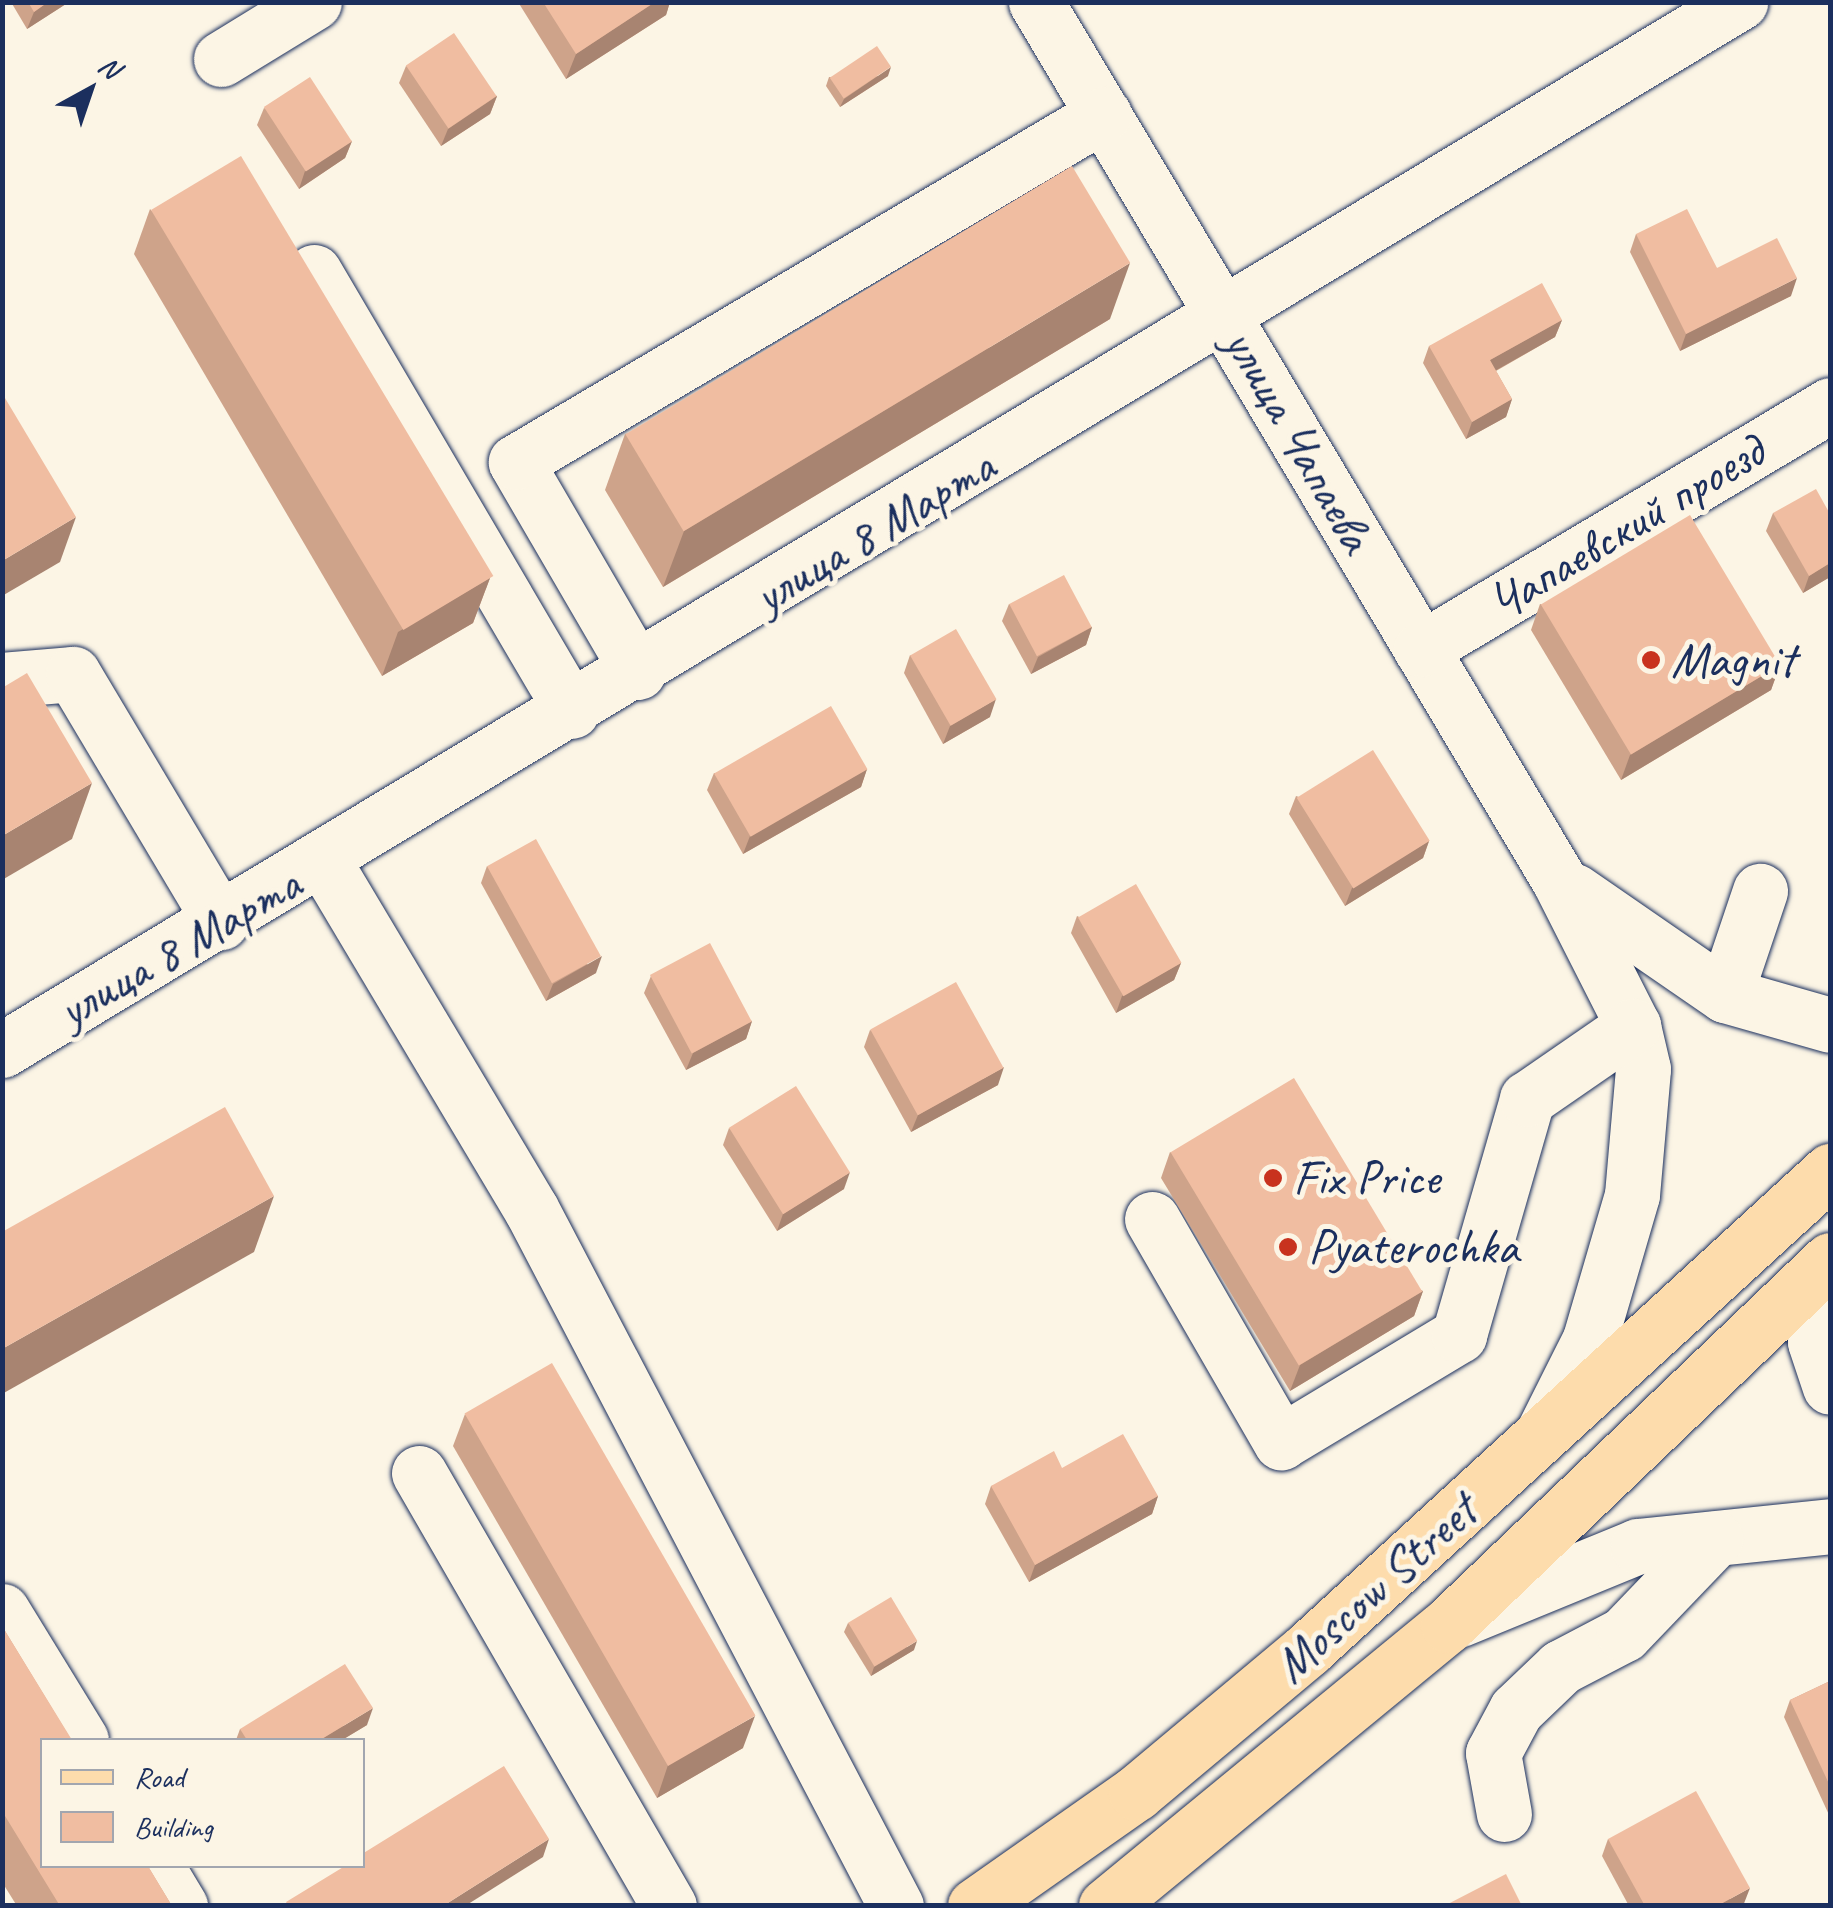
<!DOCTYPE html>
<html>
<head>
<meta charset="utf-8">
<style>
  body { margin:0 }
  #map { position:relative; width:1833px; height:1908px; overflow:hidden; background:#fcf5e5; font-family:Caveat,sans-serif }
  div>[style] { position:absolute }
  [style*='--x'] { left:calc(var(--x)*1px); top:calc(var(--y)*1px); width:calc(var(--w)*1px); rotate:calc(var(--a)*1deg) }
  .roads { filter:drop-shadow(0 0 2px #1b2f5e) drop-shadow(0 0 2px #1b2f5e) }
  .minor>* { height:55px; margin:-27.5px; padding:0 27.5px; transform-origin:27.5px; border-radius:27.5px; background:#fcf5e5 }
  .major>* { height:55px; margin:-27.5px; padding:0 27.5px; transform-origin:27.5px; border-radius:27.5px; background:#fddcac }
  .wall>* { inset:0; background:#cea38a }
  .shaded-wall>* { inset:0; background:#a88471 }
  .building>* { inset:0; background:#f0bda1; transform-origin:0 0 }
  .dots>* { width:28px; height:28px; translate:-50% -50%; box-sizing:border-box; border:5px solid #fcf5e5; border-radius:50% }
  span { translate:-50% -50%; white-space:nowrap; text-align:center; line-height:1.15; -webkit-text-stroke:10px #fcf5e5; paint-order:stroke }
  .street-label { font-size:50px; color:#1b2f5e }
  .poi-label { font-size:50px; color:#1b2f5e }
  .left { translate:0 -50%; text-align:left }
  .frame { position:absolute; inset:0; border:5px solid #1b2f5e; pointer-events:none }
  .legend { position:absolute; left:40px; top:1738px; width:325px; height:130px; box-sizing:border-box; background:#fcf5e5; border:2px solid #a2a6af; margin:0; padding:12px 18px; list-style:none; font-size:30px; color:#1b2f5e }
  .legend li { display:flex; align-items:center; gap:20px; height:50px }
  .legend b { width:50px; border:2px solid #a2a6af }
  .north { position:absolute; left:40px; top:40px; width:100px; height:100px; -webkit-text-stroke:8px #fcf5e5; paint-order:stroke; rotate:40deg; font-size:28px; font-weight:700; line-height:40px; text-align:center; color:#1b2f5e }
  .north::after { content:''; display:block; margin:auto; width:35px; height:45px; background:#1b2f5e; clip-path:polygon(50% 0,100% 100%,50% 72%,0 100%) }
</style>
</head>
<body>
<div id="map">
  <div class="roads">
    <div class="minor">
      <div style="--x:1036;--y:2;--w:1022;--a:59.22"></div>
      <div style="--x:1559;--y:880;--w:164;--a:63.1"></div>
      <div style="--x:1633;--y:1026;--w:44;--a:76.9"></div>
      <div style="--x:1643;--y:1069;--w:126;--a:95"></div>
      <div style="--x:1632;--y:1195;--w:150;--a:106.3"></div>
      <div style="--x:1590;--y:1339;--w:105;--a:116.6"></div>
      <div style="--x:221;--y:59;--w:109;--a:-31.5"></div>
      <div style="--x:314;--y:272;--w:509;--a:59.56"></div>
      <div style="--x:1421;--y:649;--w:476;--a:-30.8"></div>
      <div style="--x:638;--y:672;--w:243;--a:-120.2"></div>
      <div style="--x:516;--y:462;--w:683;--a:-30.62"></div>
      <div style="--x:2;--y:680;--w:71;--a:-4.8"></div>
      <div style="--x:73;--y:674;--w:289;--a:59.2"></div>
      <div style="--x:324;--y:862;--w:404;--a:59.2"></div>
      <div style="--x:531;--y:1209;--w:787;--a:62.36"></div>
      <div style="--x:1574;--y:891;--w:183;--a:34.6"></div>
      <div style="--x:1725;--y:995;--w:109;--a:15.9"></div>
      <div style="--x:1725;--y:995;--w:110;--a:-71.4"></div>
      <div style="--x:2;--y:1050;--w:2030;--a:-31.09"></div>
      <div style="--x:1152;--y:1219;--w:258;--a:60"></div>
      <div style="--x:1281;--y:1442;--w:208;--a:-31"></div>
      <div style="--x:1459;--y:1335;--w:246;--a:-73.9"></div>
      <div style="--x:1527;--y:1099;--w:129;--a:-34.6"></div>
      <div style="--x:1830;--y:1295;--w:49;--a:107.7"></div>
      <div style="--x:1815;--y:1342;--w:47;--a:71.6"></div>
      <div style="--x:419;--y:1473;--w:500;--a:60"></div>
      <div style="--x:2;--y:1611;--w:151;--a:58.5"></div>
      <div style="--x:1460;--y:1619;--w:192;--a:-22.3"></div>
      <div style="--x:1638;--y:1546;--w:193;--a:-5.9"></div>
      <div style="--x:1504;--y:1814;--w:62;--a:-100.2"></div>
      <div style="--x:1493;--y:1753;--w:49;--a:-61.9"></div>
      <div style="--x:1516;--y:1710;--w:62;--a:-43.7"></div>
      <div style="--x:1561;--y:1667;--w:71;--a:-27.6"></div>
      <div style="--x:1624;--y:1634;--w:132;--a:-46.2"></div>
      <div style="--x:156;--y:1866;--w:47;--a:59"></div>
    </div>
    <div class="major">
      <div style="--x:975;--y:1906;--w:197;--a:-35.1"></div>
      <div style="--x:1136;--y:1793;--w:224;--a:-39.9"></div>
      <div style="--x:1308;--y:1649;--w:708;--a:-42.48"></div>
      <div style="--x:1106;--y:1906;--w:443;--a:-39.4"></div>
      <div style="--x:1448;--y:1625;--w:528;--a:-43.7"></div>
    </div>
  </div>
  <div class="wall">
    <div style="clip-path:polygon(11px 2px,69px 2px,27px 29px)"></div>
    <div style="clip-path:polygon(518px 2px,670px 2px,666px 15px,566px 79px)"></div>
    <div style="clip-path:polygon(406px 66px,497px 96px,490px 114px,441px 146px,399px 83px)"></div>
    <div style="clip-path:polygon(888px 76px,840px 107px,826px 86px,829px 77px)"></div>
    <div style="clip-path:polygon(264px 108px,352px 141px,345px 158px,299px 189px,257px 125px)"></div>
    <div style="clip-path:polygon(150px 209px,490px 578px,473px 623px,382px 676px,134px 254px)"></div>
    <div style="clip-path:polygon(1636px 234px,1717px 268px,1791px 296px,1680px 351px,1630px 252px)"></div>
    <div style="clip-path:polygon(1110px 319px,663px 587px,605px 490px,625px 434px)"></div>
    <div style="clip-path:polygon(1562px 320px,1555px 337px,1496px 371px,1512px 399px,1506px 417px,1466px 439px,1423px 363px,1429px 346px)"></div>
    <div style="clip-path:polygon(1773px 513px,1830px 514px,1830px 577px,1803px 593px,1766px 531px)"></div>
    <div style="clip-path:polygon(1009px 604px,1092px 627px,1086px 645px,1031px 674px,1002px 621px)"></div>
    <div style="clip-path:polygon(1540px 604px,1780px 665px,1771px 690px,1621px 780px,1531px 630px)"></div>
    <div style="clip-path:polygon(910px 655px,990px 717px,943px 744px,904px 673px)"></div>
    <div style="clip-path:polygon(867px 769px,861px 787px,743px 854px,707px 790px,714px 773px)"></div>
    <div style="clip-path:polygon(1296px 796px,1429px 841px,1423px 858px,1345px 906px,1289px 814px)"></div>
    <div style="clip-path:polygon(487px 866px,596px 973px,546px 1001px,481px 883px)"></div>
    <div style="clip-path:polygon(1077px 916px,1181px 963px,1174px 980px,1116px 1013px,1071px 933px)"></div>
    <div style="clip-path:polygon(651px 976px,752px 1021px,746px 1039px,686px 1070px,644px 993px)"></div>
    <div style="clip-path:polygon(870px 1030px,998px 1085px,911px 1132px,864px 1047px)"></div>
    <div style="clip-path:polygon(729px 1128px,844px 1189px,777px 1231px,723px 1145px)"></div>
    <div style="clip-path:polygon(1170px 1152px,1423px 1291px,1414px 1316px,1290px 1391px,1161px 1178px)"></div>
    <div style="clip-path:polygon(465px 1414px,743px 1748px,657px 1798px,453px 1446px)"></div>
    <div style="clip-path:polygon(1062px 1468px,1158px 1496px,1152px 1514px,1029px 1582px,985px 1504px,991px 1486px)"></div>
    <div style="clip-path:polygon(848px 1623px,914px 1650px,871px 1676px,844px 1632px)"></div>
    <div style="clip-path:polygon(2px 1626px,172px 1906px,17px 1906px,2px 1882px)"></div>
    <div style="clip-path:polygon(1830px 1681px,1830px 1817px,1784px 1717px,1790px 1700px)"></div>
    <div style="clip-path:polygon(367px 1725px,342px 1740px,236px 1740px,240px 1729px)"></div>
    <div style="clip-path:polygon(1608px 1839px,1743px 1905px,1629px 1906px,1602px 1856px)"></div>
  </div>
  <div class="shaded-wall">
    <div style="clip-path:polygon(48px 2px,69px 2px,27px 29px,34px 12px)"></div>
    <div style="clip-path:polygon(655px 2px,670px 2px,666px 15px,566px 79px,576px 54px)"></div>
    <div style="clip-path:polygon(891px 67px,888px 76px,840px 107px,844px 99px)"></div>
    <div style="clip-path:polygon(497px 96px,490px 114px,441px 146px,448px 129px)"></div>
    <div style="clip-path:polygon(352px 141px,345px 158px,299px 189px,305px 171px)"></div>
    <div style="clip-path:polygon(1130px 263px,1110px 319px,663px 587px,684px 531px)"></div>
    <div style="clip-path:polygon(1797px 278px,1791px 296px,1680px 351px,1686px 334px)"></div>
    <div style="clip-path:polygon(1562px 320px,1555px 337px,1484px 377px,1490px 360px)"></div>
    <div style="clip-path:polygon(1512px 399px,1506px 417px,1466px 439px,1472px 422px)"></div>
    <div style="clip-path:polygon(76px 517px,60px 562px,2px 596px,2px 561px)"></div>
    <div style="clip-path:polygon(1830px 563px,1830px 577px,1803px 593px,1809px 576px)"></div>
    <div style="clip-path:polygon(490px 578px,473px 623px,382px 676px,398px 632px)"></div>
    <div style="clip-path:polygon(1092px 627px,1086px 645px,1031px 674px,1038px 657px)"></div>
    <div style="clip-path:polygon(1780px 665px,1771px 690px,1621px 780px,1630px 755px)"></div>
    <div style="clip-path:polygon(996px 699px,990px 717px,943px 744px,950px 726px)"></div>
    <div style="clip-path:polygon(867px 769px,861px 787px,743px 854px,750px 836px)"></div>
    <div style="clip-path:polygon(92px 783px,72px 839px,2px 880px,2px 836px)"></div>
    <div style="clip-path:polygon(1429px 841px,1423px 858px,1345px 906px,1352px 888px)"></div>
    <div style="clip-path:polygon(602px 956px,596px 973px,546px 1001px,553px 984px)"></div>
    <div style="clip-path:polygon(1181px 963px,1174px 980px,1116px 1013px,1122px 996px)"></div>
    <div style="clip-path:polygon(752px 1021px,746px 1039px,686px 1070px,693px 1053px)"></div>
    <div style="clip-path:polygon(1004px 1067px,998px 1085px,911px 1132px,918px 1115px)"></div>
    <div style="clip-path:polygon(850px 1172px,844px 1189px,777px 1231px,783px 1214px)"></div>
    <div style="clip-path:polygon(274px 1196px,254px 1252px,2px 1394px,2px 1349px)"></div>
    <div style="clip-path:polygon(1423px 1291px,1414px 1316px,1290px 1391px,1300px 1365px)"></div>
    <div style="clip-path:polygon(1158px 1496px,1152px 1514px,1029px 1582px,1035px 1565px)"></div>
    <div style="clip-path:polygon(917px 1641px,914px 1650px,871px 1676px,874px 1667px)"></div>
    <div style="clip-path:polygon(373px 1708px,367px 1725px,342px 1740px,320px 1740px)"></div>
    <div style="clip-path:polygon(755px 1716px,743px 1748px,657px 1798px,668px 1765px)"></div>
    <div style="clip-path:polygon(549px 1839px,543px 1857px,465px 1906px,443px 1906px)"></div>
    <div style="clip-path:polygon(1750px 1888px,1743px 1906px,1717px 1906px)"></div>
  </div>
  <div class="building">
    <div style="clip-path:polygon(28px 2px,48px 2px,34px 12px)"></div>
    <div style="clip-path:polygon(543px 2px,655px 2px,576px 54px)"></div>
    <div style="left:454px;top:33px;width:76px;height:58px;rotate:56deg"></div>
    <div style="left:877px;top:46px;width:25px;height:57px;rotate:56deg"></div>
    <div style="left:310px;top:77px;width:77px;height:55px;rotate:57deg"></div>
    <div style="left:241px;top:156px;width:490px;height:105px;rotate:59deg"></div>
    <div style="left:1072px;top:166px;width:113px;height:521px;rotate:59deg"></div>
    <div style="clip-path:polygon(1687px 209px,1717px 268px,1777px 238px,1797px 278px,1686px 334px,1636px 234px)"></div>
    <div style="clip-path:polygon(1542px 283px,1562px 320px,1490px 360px,1512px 399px,1472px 422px,1429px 346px)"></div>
    <div style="clip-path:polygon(2px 393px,76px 517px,2px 561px)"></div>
    <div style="clip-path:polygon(1816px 489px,1830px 514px,1830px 563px,1809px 576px,1773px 513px)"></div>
    <div style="left:1690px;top:515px;width:175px;height:174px;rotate:59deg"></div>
    <div style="left:1064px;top:575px;width:59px;height:62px;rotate:62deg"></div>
    <div style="left:956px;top:629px;width:81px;height:53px;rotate:60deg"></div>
    <div style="clip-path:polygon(27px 673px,92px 783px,2px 836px,2px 688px)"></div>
    <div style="left:831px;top:706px;width:73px;height:135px;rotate:60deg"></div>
    <div style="left:1373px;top:750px;width:107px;height:90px;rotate:58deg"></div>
    <div style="left:536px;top:839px;width:134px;height:56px;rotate:61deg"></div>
    <div style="left:1136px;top:884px;width:91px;height:67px;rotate:60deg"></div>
    <div style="left:710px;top:943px;width:89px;height:68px;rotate:62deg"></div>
    <div style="left:956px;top:982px;width:98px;height:98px;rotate:61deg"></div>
    <div style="left:1294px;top:1078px;width:249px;height:144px;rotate:59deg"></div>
    <div style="left:796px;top:1086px;width:102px;height:79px;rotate:58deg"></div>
    <div style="clip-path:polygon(225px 1107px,274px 1196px,2px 1349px,2px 1232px)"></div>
    <div style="left:552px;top:1363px;width:407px;height:101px;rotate:60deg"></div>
    <div style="clip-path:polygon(1123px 1434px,1158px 1496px,1035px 1565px,991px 1486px,1054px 1451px,1062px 1468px)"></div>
    <div style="left:891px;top:1597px;width:51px;height:50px;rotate:59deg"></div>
    <div style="clip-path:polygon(2px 1626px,72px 1740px,42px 1740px,42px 1866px,148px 1866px,172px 1906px,60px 1906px,2px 1811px)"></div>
    <div style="clip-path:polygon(345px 1664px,373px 1708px,320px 1740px,247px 1740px,240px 1729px)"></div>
    <div style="clip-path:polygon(1830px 1681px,1830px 1786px,1790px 1700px)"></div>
    <div style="clip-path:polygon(504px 1766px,549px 1839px,443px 1906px,288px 1906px,286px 1902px,345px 1866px,362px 1866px,362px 1854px)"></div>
    <div style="clip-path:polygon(1696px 1791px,1750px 1888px,1717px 1906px,1645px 1906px,1608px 1839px)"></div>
    <div style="clip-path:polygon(1506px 1874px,1522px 1906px,1444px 1906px)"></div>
  </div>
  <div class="dots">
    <div style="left:1651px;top:660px;background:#c8321e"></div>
    <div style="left:1273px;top:1178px;background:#c8321e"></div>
    <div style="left:1288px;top:1247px;background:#c8321e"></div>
  </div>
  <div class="street-label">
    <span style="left:1299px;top:440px;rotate:60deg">улица Чапаева</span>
    <span style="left:1626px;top:527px;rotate:-31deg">Чапаевский проезд</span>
    <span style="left:874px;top:531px;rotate:-31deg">улица 8 Марта</span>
    <span style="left:179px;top:947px;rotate:-30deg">улица 8 Марта</span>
    <span style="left:1375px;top:1588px;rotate:-42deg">Moscow Street</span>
  </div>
  <div class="poi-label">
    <span class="left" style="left:1671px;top:660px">Magnit</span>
    <span class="left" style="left:1293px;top:1178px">Fix Price</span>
    <span class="left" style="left:1308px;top:1247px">Pyaterochka</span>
  </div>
  <div class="frame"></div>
  <ul class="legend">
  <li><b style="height:12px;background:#fddcac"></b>Road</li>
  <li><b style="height:28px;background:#f0bda1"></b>Building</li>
  </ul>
  <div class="north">N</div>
</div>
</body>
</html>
